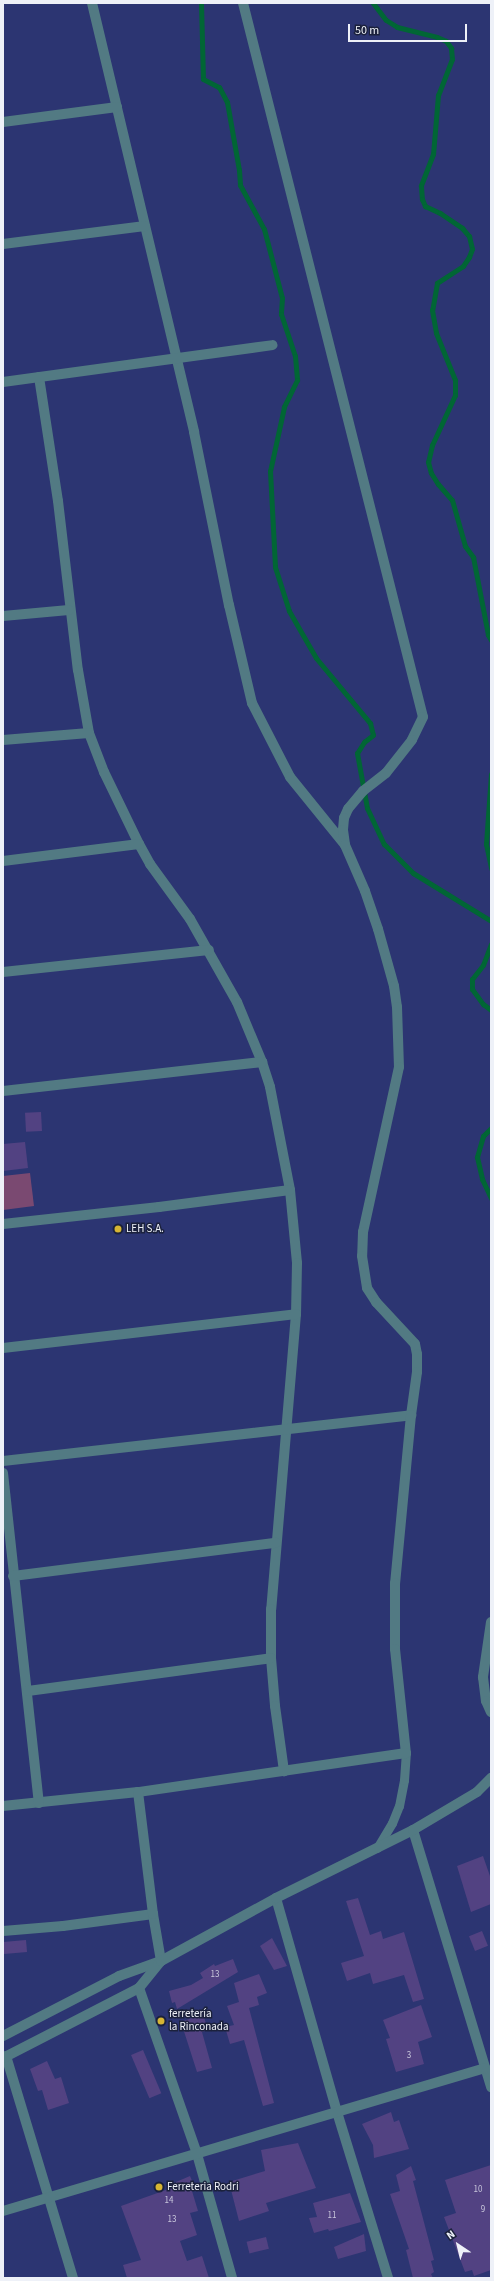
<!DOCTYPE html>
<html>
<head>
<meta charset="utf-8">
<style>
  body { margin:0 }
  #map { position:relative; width:494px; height:2281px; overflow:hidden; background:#2c3572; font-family:"Source Sans 3",sans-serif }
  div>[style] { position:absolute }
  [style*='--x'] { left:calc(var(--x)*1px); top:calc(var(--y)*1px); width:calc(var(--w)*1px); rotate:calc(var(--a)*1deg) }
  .green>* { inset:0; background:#7a4971 }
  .stream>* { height:5px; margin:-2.5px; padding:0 2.5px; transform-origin:2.5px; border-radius:2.5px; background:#016635 }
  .building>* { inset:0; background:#524282; transform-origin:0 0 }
  .lane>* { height:9px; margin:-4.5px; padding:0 4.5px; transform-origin:4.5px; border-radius:4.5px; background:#527a83 }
  .street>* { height:10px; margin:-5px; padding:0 5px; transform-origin:5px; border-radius:5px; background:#527a83 }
  .dots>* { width:11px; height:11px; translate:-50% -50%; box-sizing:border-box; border:2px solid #1b213c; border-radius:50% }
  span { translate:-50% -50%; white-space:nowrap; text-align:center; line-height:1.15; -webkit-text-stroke:3px #1b213c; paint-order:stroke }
  .number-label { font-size:9px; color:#c7c5da }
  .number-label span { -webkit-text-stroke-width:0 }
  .poi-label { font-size:11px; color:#eef1f8 }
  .left { translate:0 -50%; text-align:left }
  .frame { position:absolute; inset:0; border:4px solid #eef1f8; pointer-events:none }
  .north { position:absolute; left:438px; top:2225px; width:40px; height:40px; -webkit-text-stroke:3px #1b213c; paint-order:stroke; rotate:325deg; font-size:11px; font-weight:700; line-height:16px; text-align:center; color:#eef1f8 }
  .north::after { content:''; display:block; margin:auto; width:14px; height:18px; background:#eef1f8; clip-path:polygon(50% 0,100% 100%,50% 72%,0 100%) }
  .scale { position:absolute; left:348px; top:24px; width:119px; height:18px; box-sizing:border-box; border:2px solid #eef1f8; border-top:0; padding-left:5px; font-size:12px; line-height:14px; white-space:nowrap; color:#eef1f8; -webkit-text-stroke:3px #1b213c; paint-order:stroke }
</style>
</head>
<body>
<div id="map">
  <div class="green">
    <div style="clip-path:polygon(30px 1173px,34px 1206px,3px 1210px,3px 1176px)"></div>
  </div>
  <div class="stream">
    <div style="--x:201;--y:3;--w:76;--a:88.5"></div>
    <div style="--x:203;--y:79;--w:18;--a:27"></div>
    <div style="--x:219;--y:87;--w:17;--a:62"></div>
    <div style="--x:227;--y:102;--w:69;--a:80"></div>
    <div style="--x:239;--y:170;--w:15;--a:86"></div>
    <div style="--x:240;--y:185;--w:50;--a:61.4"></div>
    <div style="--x:264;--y:229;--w:71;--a:75.4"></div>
    <div style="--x:282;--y:298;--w:16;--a:94"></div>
    <div style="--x:281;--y:314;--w:44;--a:71.6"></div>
    <div style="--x:295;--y:356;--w:24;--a:85"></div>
    <div style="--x:297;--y:380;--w:30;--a:116"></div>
    <div style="--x:284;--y:407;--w:66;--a:102.3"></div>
    <div style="--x:270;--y:471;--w:96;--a:87"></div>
    <div style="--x:275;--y:567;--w:46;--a:72.3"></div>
    <div style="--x:289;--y:611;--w:54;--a:60.1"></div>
    <div style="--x:316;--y:658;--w:85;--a:50.3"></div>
    <div style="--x:370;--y:723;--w:12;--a:76"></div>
    <div style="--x:373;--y:735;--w:11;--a:142"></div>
    <div style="--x:364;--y:742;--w:13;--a:122"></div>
    <div style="--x:357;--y:753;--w:56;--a:79.7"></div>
    <div style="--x:367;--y:808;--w:40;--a:65"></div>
    <div style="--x:384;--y:844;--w:41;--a:45"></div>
    <div style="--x:413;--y:873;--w:92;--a:31.6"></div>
    <div style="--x:373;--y:3;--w:21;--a:53"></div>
    <div style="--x:386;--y:20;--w:13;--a:32"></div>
    <div style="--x:397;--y:27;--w:41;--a:14"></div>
    <div style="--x:437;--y:37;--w:10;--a:24"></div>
    <div style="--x:446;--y:41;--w:9;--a:54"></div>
    <div style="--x:451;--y:48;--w:11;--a:85"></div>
    <div style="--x:452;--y:59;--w:39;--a:111"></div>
    <div style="--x:438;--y:95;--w:59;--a:94.8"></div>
    <div style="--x:433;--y:154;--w:34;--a:111"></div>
    <div style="--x:421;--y:186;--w:13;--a:86"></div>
    <div style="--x:422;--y:199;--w:8;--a:67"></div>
    <div style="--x:425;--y:206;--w:17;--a:25"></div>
    <div style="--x:440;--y:213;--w:27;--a:34"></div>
    <div style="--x:462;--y:228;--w:11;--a:49"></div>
    <div style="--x:469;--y:236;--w:13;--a:77"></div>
    <div style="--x:472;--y:249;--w:9;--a:111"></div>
    <div style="--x:469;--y:257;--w:11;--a:124"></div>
    <div style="--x:463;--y:266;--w:31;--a:147"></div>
    <div style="--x:437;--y:283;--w:27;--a:100"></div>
    <div style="--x:432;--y:310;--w:23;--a:80"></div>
    <div style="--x:436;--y:333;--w:51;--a:68"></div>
    <div style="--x:455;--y:380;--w:15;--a:90"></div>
    <div style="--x:455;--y:395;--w:55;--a:114.7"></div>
    <div style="--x:432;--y:445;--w:17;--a:103"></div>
    <div style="--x:428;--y:462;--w:11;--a:75"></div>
    <div style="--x:431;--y:473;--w:13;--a:58"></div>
    <div style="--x:438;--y:484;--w:21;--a:49"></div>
    <div style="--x:452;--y:500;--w:48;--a:74.2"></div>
    <div style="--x:465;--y:546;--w:14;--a:54"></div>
    <div style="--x:473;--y:557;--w:79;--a:79.1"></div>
    <div style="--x:488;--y:635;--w:6;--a:59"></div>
    <div style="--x:491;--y:774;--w:70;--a:94.1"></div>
    <div style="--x:486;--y:844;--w:25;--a:78"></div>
    <div style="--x:491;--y:944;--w:22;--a:111"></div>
    <div style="--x:483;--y:965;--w:18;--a:128"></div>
    <div style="--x:472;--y:979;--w:10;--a:90"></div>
    <div style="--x:472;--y:989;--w:19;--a:54"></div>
    <div style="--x:483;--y:1004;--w:10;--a:37"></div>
    <div style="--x:491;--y:1128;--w:11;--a:135"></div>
    <div style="--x:483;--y:1136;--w:22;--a:106"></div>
    <div style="--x:477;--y:1157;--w:23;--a:77"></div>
    <div style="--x:482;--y:1179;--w:21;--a:65"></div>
  </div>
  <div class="building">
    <div style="left:41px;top:1112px;width:19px;height:16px;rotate:87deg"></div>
    <div style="clip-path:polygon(25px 1142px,28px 1168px,3px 1171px,3px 1144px)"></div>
    <div style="clip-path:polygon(483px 1856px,491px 1879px,491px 1904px,471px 1912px,457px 1866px)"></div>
    <div style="clip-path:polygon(358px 1898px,370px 1935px,381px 1931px,383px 1939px,404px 1932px,424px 1999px,413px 2002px,404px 1975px,373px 1984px,370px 1973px,347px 1981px,341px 1963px,364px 1956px,346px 1901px)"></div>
    <div style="left:482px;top:1931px;width:16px;height:14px;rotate:68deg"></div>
    <div style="clip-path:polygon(272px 1938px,287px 1966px,274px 1970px,260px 1946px)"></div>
    <div style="left:26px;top:1940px;width:12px;height:23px;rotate:85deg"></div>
    <div style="clip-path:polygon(233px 1959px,238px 1972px,177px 2009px,175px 2002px,172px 2003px,169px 1991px,191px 1985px,203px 1978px,200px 1973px,214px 1964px,215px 1966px)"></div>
    <div style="clip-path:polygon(259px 1974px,267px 1993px,257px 1997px,259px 2005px,249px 2008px,274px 2103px,263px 2106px,244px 2040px,230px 2044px,225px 2027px,234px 2025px,227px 2006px,239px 2002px,234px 1983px)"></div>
    <div style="clip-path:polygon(421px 2005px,432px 2037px,418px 2042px,424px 2064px,396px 2072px,386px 2039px,390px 2038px,383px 2020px)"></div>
    <div style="clip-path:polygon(203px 2014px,208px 2030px,202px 2032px,212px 2068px,197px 2072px,181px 2022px)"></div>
    <div style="left:143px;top:2050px;width:47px;height:13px;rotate:67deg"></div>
    <div style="clip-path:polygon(47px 2061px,55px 2079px,61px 2077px,69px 2103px,48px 2110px,42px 2090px,38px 2091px,30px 2069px)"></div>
    <div style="clip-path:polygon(391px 2112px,394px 2122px,399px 2120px,409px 2149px,374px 2158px,373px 2145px,362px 2124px)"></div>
    <div style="clip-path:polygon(298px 2143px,316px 2188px,266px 2203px,269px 2211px,239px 2221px,229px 2182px,265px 2171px,261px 2150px)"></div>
    <div style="clip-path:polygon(491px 2165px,491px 2270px,474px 2276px,472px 2270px,465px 2272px,444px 2217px,456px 2213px,445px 2180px)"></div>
    <div style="clip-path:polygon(411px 2166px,416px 2180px,413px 2181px,434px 2260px,431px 2261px,434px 2272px,431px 2274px,433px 2278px,413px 2278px,406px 2250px,409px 2249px,390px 2194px,400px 2191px,396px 2175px)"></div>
    <div style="clip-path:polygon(190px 2176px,196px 2190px,192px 2191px,198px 2211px,190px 2213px,197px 2235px,180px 2241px,187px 2261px,202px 2256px,209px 2278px,127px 2278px,123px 2265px,141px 2260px,121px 2206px,177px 2186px,176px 2182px)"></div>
    <div style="clip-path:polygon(350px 2193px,361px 2222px,329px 2231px,328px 2229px,314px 2233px,309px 2218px,317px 2217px,313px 2203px)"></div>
    <div style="clip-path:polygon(364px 2234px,366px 2251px,338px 2259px,334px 2247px)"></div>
    <div style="left:266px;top:2237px;width:12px;height:20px;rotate:76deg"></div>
  </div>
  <div class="lane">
    <div style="--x:377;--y:1848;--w:29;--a:-59"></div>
    <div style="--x:392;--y:1823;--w:18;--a:-68"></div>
    <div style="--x:399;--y:1806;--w:26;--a:-79"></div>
    <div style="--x:404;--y:1780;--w:27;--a:-86"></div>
  </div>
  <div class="street">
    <div style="--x:92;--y:3;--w:441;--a:76.6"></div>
    <div style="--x:194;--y:432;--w:177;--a:78.6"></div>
    <div style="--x:229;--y:605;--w:101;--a:76.8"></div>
    <div style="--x:252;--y:703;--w:83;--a:62.8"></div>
    <div style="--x:290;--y:777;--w:87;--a:51"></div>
    <div style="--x:243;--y:3;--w:736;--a:75.85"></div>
    <div style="--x:423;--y:717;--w:25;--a:116"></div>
    <div style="--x:412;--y:740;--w:42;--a:128.2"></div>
    <div style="--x:386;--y:773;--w:29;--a:142"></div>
    <div style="--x:363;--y:791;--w:23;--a:130"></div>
    <div style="--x:348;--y:809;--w:10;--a:114"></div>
    <div style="--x:344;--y:818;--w:12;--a:95"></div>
    <div style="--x:343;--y:830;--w:15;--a:82"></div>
    <div style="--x:345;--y:845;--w:50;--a:66.5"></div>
    <div style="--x:365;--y:891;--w:40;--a:71.1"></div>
    <div style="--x:378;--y:929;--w:59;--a:74.3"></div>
    <div style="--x:394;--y:986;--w:21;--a:82"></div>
    <div style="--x:397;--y:1007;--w:60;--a:88.1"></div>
    <div style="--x:399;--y:1067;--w:169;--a:102.3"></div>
    <div style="--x:363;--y:1232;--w:24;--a:92"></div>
    <div style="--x:362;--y:1256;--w:32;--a:81"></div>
    <div style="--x:367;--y:1288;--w:17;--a:57"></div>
    <div style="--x:376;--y:1302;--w:57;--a:47.1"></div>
    <div style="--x:415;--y:1344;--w:10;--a:79"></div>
    <div style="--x:417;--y:1354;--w:18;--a:90"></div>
    <div style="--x:417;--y:1372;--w:43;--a:97.9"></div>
    <div style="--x:3;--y:122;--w:115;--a:-7.5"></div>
    <div style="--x:3;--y:244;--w:143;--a:-7.2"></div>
    <div style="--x:39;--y:377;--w:125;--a:81.3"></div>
    <div style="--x:58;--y:501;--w:170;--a:83.3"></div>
    <div style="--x:78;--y:670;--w:64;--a:80.1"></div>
    <div style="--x:89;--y:733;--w:42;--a:69"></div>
    <div style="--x:104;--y:772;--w:80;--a:64.1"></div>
    <div style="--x:139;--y:844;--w:23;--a:61"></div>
    <div style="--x:150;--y:864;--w:68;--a:54"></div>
    <div style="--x:190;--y:919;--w:95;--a:60.5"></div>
    <div style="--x:237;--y:1002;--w:65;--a:67.4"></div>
    <div style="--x:262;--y:1062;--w:26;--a:72"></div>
    <div style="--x:270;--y:1087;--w:105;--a:79"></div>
    <div style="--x:290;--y:1190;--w:73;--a:84.5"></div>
    <div style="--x:297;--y:1263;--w:51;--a:91.1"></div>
    <div style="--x:296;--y:1314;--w:296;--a:94.8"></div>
    <div style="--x:271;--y:1609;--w:49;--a:90"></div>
    <div style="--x:271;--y:1658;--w:48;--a:85.2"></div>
    <div style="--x:275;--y:1706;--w:66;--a:82.1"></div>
    <div style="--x:3;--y:382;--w:272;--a:-7.8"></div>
    <div style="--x:3;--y:616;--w:66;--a:-5.2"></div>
    <div style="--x:3;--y:740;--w:86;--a:-4.7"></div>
    <div style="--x:3;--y:861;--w:137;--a:-7.1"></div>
    <div style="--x:3;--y:972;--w:207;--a:-6.1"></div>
    <div style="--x:3;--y:1091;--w:261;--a:-6.4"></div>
    <div style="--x:3;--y:1224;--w:157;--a:-6.2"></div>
    <div style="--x:159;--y:1207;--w:132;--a:-7.4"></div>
    <div style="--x:3;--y:1348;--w:295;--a:-6.6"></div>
    <div style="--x:3;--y:1461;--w:411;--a:-6.4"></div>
    <div style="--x:411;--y:1415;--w:169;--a:95.4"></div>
    <div style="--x:395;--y:1583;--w:66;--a:90"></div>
    <div style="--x:395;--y:1649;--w:105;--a:84"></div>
    <div style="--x:406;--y:1753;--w:271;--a:171.7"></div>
    <div style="--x:138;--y:1792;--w:136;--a:174.1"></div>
    <div style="--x:3;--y:1473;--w:332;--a:83.8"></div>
    <div style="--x:13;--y:1576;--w:265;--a:-7.2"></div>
    <div style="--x:491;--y:1622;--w:56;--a:98.3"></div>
    <div style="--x:483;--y:1677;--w:24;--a:83"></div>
    <div style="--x:486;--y:1701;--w:12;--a:66"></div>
    <div style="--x:28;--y:1691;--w:245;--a:-7.7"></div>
    <div style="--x:413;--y:1830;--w:269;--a:73.1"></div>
    <div style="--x:276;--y:1898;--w:223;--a:74.1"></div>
    <div style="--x:337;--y:2112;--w:174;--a:72.9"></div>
    <div style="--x:3;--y:1931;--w:60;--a:-4.8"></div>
    <div style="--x:63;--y:1926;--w:91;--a:-7.6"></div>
    <div style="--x:139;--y:1988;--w:176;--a:70.7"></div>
    <div style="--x:197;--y:2154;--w:129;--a:74.2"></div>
    <div style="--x:3;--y:2036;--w:131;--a:-27.3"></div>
    <div style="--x:119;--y:1976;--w:45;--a:-19.7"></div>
    <div style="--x:161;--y:1961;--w:48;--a:-99.7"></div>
    <div style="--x:153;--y:1914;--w:123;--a:-97"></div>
    <div style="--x:6;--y:2056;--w:232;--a:73.2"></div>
    <div style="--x:3;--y:2058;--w:153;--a:-27.2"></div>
    <div style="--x:139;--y:1988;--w:35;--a:-51"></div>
    <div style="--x:161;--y:1961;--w:131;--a:-28.7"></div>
    <div style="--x:276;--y:1898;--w:153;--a:-26.4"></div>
    <div style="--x:413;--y:1830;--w:74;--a:-30.7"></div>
    <div style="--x:477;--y:1792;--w:20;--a:-45"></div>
    <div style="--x:3;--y:2211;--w:503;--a:-16.52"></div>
  </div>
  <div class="dots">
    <div style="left:118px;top:1229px;background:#d6b534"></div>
    <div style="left:161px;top:2021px;background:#d6b534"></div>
    <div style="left:159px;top:2187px;background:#d6b534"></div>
  </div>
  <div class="number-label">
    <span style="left:215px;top:1975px">13</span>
    <span style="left:409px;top:2056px">3</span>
    <span style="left:478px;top:2190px">10</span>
    <span style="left:169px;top:2201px">14</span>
    <span style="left:483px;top:2210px">9</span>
    <span style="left:332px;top:2216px">11</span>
    <span style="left:172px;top:2220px">13</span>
  </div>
  <div class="poi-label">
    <span class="left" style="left:126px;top:1229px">LEH S.A.</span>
    <span class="left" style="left:169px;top:2021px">ferretería<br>la Rinconada</span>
    <span class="left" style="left:167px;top:2187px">Ferreteria Rodri</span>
  </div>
  <div class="frame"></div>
  <div class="north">N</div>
  <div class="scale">50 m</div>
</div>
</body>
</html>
